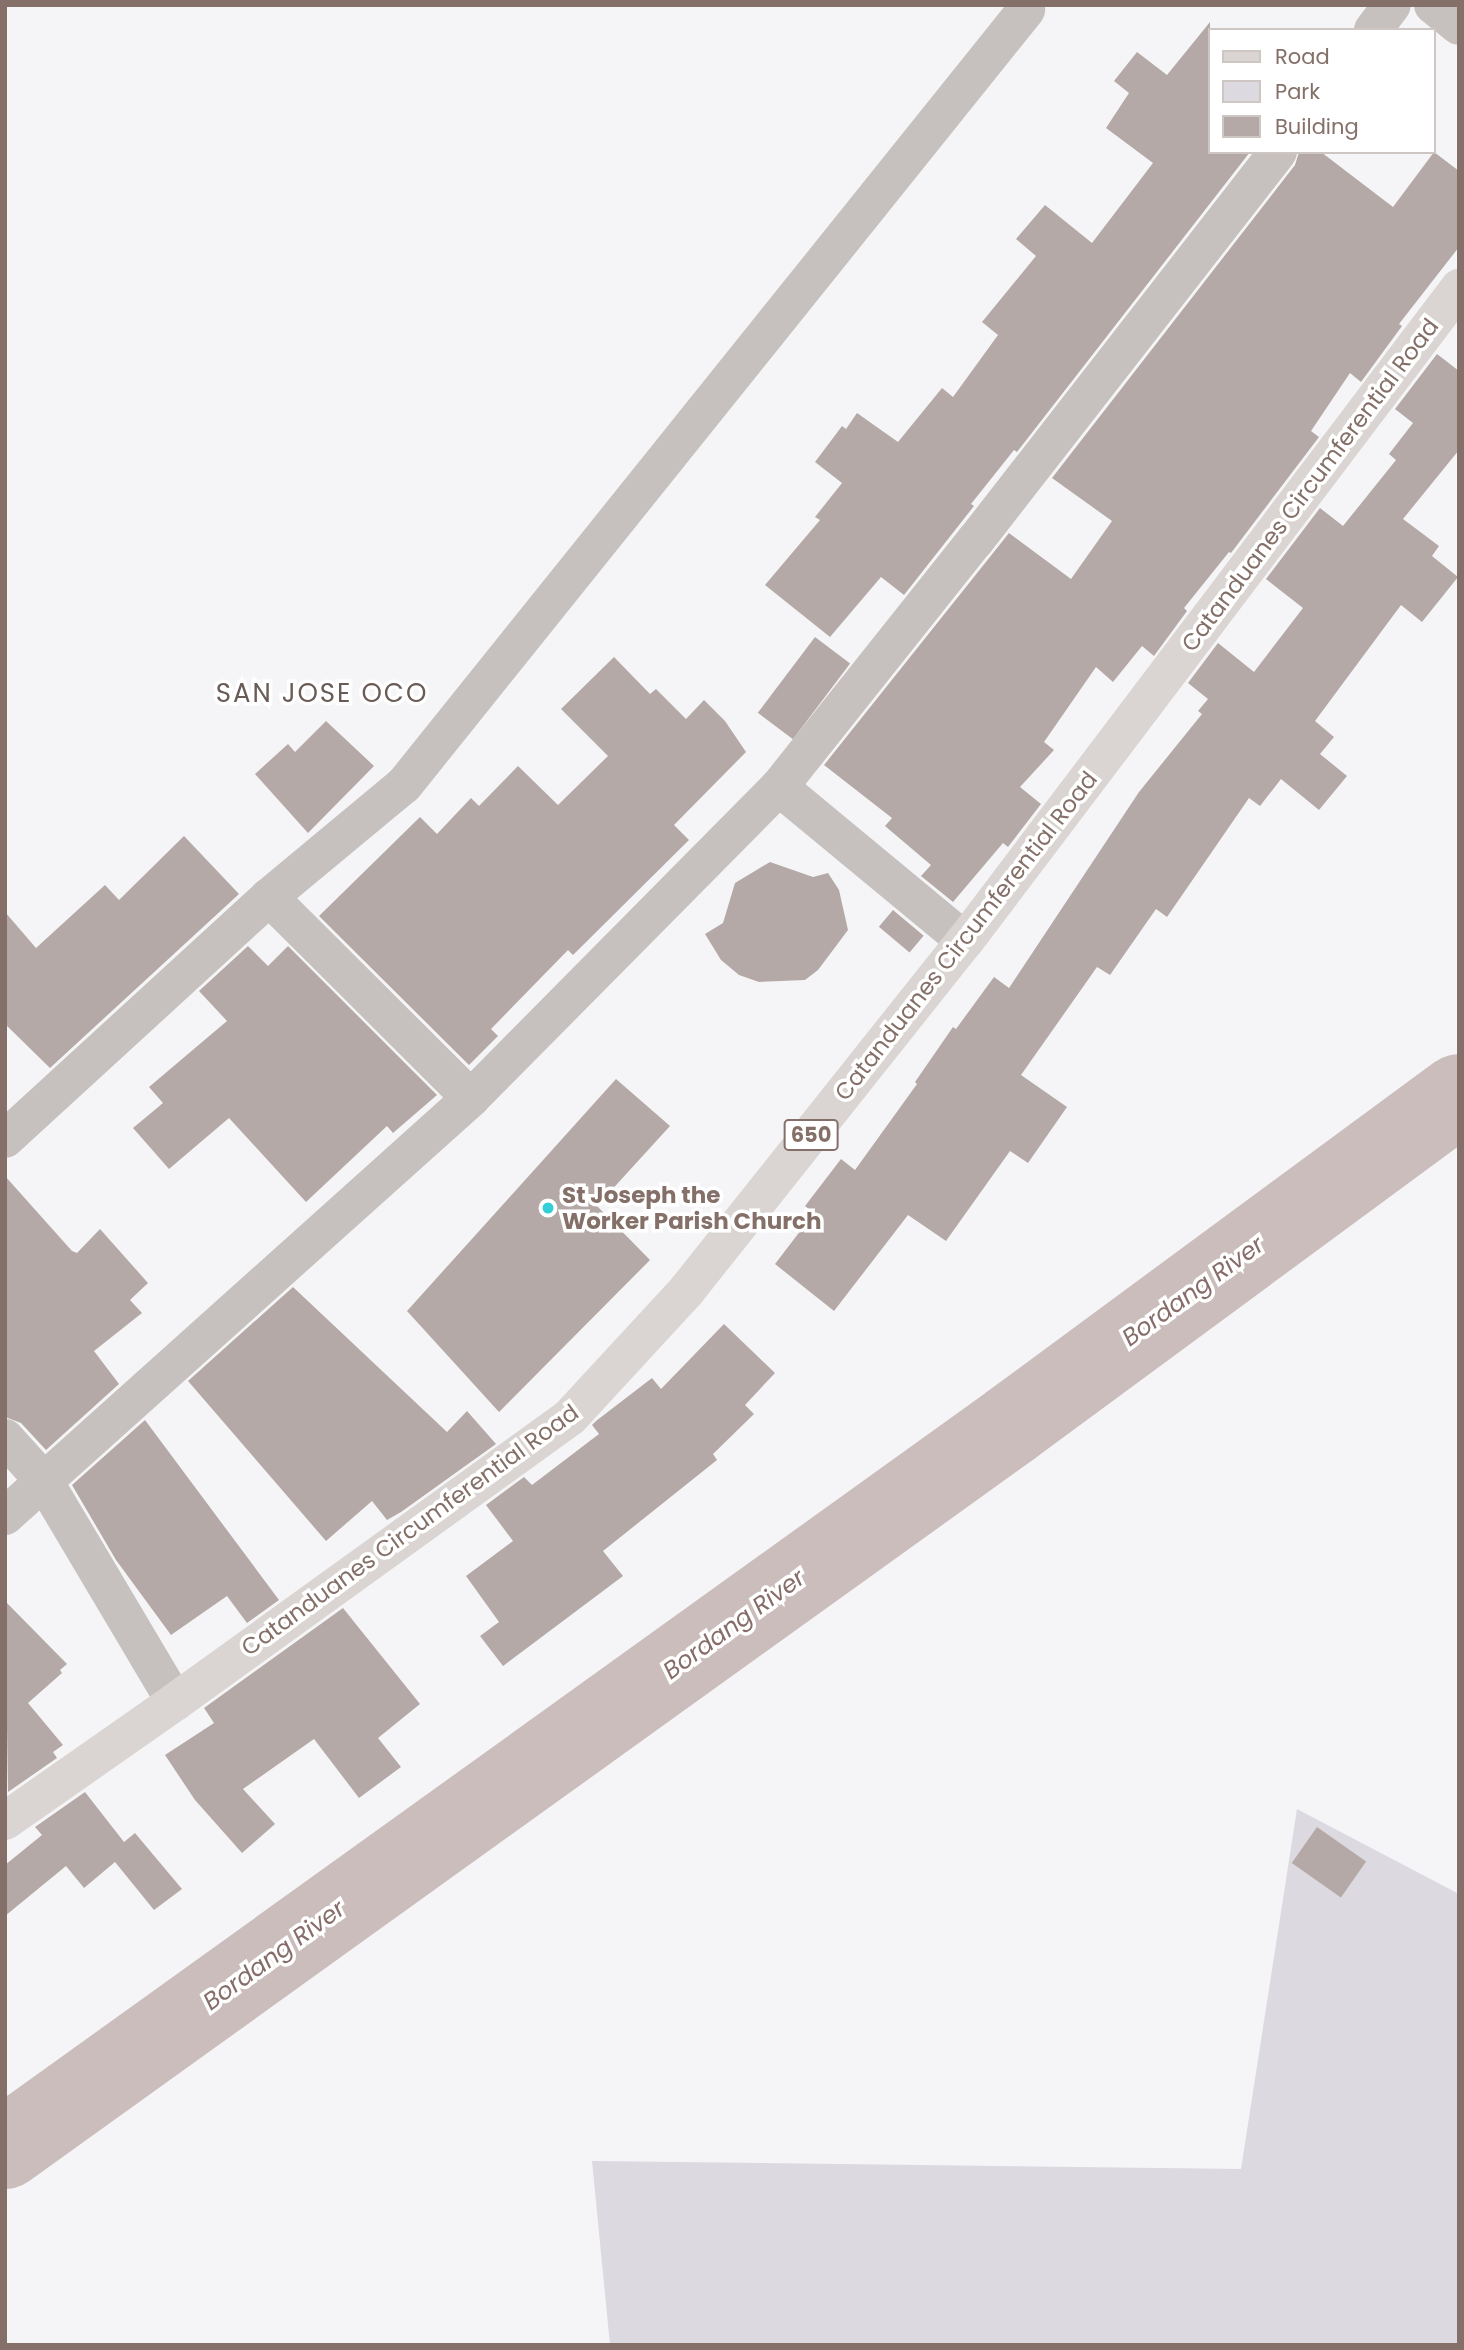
<!DOCTYPE html>
<html>
<head>
<meta charset="utf-8">
<style>
  body { margin:0 }
  #map { position:relative; width:1464px; height:2350px; overflow:hidden; background:#f5f5f7; font-family:Poppins,sans-serif }
  div>[style] { position:absolute }
  [style*='--x'] { left:calc(var(--x)*1px); top:calc(var(--y)*1px); width:calc(var(--w)*1px); rotate:calc(var(--a)*1deg) }
  .green>* { inset:0; background:#dcd9e1 }
  .river>* { height:82px; margin:-41px; padding:0 41px; transform-origin:41px; border-radius:41px; background:#cabdbb }
  .building>* { inset:0; background:#b4a9a6; transform-origin:0 0 }
  .minor>* { height:38px; margin:-19px; padding:0 19px; transform-origin:19px; border-radius:19px; background:#c6c1be }
  .primary>* { height:38px; margin:-19px; padding:0 19px; transform-origin:19px; border-radius:19px; background:#dad5d2 }
  .dots>* { width:19px; height:19px; translate:-50% -50%; box-sizing:border-box; border:4px solid #fff; border-radius:50% }
  span { translate:-50% -50%; white-space:nowrap; text-align:center; line-height:1.15; -webkit-text-stroke:7px #fff; paint-order:stroke }
  .shield-label span { padding:2px 5px; background:#fff; border:2px solid; border-radius:5px; -webkit-text-stroke-width:0 }
  .shield-label { font-size:21px; color:#847068; font-weight:700 }
  .street-label { font-size:23px; color:#847068 }
  .poi-label { font-size:23px; color:#847068; font-weight:700 }
  .left { translate:0 -50%; text-align:left }
  .water-label { font-size:24px; color:#866d69; font-style:italic }
  .quarter-label { font-size:26px; color:#695b56; letter-spacing:2px }
  .frame { position:absolute; inset:0; border:7px solid #847068; pointer-events:none }
  .legend { position:absolute; left:1208px; top:28px; width:228px; height:126px; box-sizing:border-box; background:#fff; border:2px solid #cec6c3; margin:0; padding:9px 12px; list-style:none; font-size:21px; color:#847068 }
  .legend li { display:flex; align-items:center; gap:14px; height:35px }
  .legend b { width:35px; border:2px solid #cec6c3 }
</style>
</head>
<body>
<div id="map">
  <div class="green">
    <div style="clip-path:polygon(1297px 1809px,1459px 1894px,1459px 2345px,610px 2345px,592px 2161px,1241px 2169px)"></div>
  </div>
  <div class="river">
    <div style="--x:5;--y:2148;--w:1239;--a:-35.7"></div>
    <div style="--x:1011;--y:1425;--w:556;--a:-36.38"></div>
  </div>
  <div class="building">
    <div style="clip-path:polygon(1210px 22px,1210px 152px,1250px 152px,1017px 452px,1014px 450px,971px 504px,974px 506px,904px 595px,881px 577px,830px 637px,765px 585px,820px 520px,815px 517px,842px 483px,815px 462px,842px 426px,846px 429px,857px 413px,898px 442px,942px 388px,953px 397px,998px 335px,982px 322px,1036px 256px,1016px 239px,1045px 205px,1092px 243px,1153px 163px,1106px 128px,1129px 93px,1114px 81px,1137px 52px,1167px 75px)"></div>
    <div style="clip-path:polygon(1299px 152px,1321px 152px,1393px 207px,1434px 152px,1459px 171px,1459px 247px,1399px 324px,1402px 326px,1361px 382px,1350px 373px,1311px 431px,1319px 437px,1231px 553px,1229px 552px,1184px 608px,1187px 611px,1154px 656px,1142px 646px,1113px 682px,1096px 667px,1044px 742px,1054px 750px,1020px 787px,1041px 804px,1008px 847px,1003px 843px,953px 902px,921px 876px,931px 865px,885px 826px,892px 818px,824px 765px,1009px 533px,1071px 579px,1112px 521px,1052px 478px,1295px 165px)"></div>
    <div style="clip-path:polygon(1437px 354px,1459px 371px,1459px 450px,1403px 519px,1439px 546px,1432px 556px,1458px 577px,1422px 622px,1401px 605px,1315px 721px,1334px 737px,1320px 754px,1347px 776px,1319px 810px,1281px 779px,1260px 806px,1249px 798px,1167px 917px,1156px 909px,1110px 975px,1097px 967px,1021px 1075px,1067px 1107px,1028px 1163px,1010px 1151px,946px 1241px,908px 1215px,834px 1311px,775px 1264px,814px 1213px,805px 1206px,841px 1159px,855px 1170px,917px 1084px,915px 1082px,953px 1027px,956px 1029px,994px 977px,1009px 988px,1139px 792px,1202px 714px,1198px 711px,1208px 699px,1188px 683px,1218px 643px,1254px 672px,1303px 608px,1266px 579px,1320px 508px,1343px 526px,1396px 460px,1389px 454px,1413px 423px,1395px 409px)"></div>
    <div style="left:815px;top:637px;width:44px;height:95px;rotate:37deg"></div>
    <div style="clip-path:polygon(614px 657px,650px 694px,656px 689px,686px 719px,704px 700px,725px 721px,746px 752px,674px 825px,689px 840px,573px 955px,568px 950px,491px 1029px,498px 1036px,469px 1065px,319px 916px,420px 817px,437px 834px,471px 798px,479px 806px,518px 766px,558px 805px,608px 756px,561px 709px)"></div>
    <div style="clip-path:polygon(326px 721px,374px 766px,308px 833px,255px 774px,288px 744px,295px 752px)"></div>
    <div style="clip-path:polygon(184px 836px,239px 894px,50px 1068px,5px 1024px,5px 912px,36px 948px,105px 885px,119px 900px)"></div>
    <div style="clip-path:polygon(770px 862px,813px 877px,828px 873px,839px 890px,848px 930px,818px 970px,805px 980px,759px 982px,739px 975px,721px 960px,705px 934px,723px 923px,735px 883px)"></div>
    <div style="left:893px;top:910px;width:40px;height:22px;rotate:40deg"></div>
    <div style="clip-path:polygon(248px 946px,268px 966px,288px 946px,437px 1095px,393px 1133px,387px 1126px,306px 1202px,229px 1118px,169px 1169px,133px 1128px,163px 1103px,149px 1087px,227px 1021px,199px 991px)"></div>
    <div style="clip-path:polygon(616px 1079px,670px 1126px,597px 1206px,650px 1260px,499px 1412px,407px 1311px)"></div>
    <div style="clip-path:polygon(5px 1176px,72px 1251px,77px 1253px,100px 1229px,148px 1283px,130px 1300px,142px 1313px,94px 1351px,119px 1384px,46px 1450px,21px 1423px,5px 1417px)"></div>
    <div style="clip-path:polygon(293px 1287px,447px 1432px,467px 1411px,496px 1444px,401px 1512px,387px 1520px,372px 1501px,326px 1541px,188px 1381px)"></div>
    <div style="clip-path:polygon(724px 1324px,775px 1373px,745px 1405px,754px 1414px,713px 1454px,717px 1460px,603px 1551px,623px 1576px,503px 1666px,480px 1636px,499px 1622px,466px 1576px,513px 1541px,486px 1505px,524px 1477px,532px 1485px,599px 1434px,592px 1425px,596px 1421px,652px 1378px,661px 1389px)"></div>
    <div style="clip-path:polygon(145px 1420px,279px 1600px,247px 1623px,227px 1596px,171px 1635px,116px 1560px,72px 1485px)"></div>
    <div style="clip-path:polygon(5px 1601px,67px 1664px,60px 1670px,62px 1673px,28px 1703px,63px 1745px,53px 1752px,57px 1758px,8px 1792px)"></div>
    <div style="clip-path:polygon(343px 1608px,420px 1704px,378px 1738px,401px 1767px,359px 1798px,314px 1739px,243px 1789px,275px 1824px,242px 1853px,195px 1800px,165px 1755px,214px 1723px,204px 1708px)"></div>
    <div style="clip-path:polygon(85px 1792px,124px 1842px,135px 1833px,182px 1889px,154px 1910px,115px 1862px,84px 1888px,66px 1866px,5px 1916px,5px 1865px,42px 1835px,35px 1827px)"></div>
    <div style="left:1317px;top:1827px;width:60px;height:44px;rotate:35deg"></div>
  </div>
  <div class="minor">
    <div style="--x:1433;--y:5;--w:33;--a:39"></div>
    <div style="--x:1373;--y:30;--w:31;--a:-53"></div>
    <div style="--x:779;--y:787;--w:241;--a:39.6"></div>
    <div style="--x:269;--y:897;--w:285;--a:44.9"></div>
    <div style="--x:5;--y:1139;--w:358;--a:-42.5"></div>
    <div style="--x:269;--y:897;--w:175;--a:-39.7"></div>
    <div style="--x:404;--y:785;--w:994;--a:-51.25"></div>
    <div style="--x:5;--y:1438;--w:58;--a:47.8"></div>
    <div style="--x:44;--y:1481;--w:257;--a:59.3"></div>
    <div style="--x:5;--y:1516;--w:626;--a:-41.89"></div>
    <div style="--x:471;--y:1098;--w:438;--a:-45.3"></div>
    <div style="--x:779;--y:787;--w:315;--a:-51.5"></div>
    <div style="--x:975;--y:541;--w:493;--a:-52.1"></div>
  </div>
  <div class="primary">
    <div style="--x:5;--y:1821;--w:208;--a:-35"></div>
    <div style="--x:175;--y:1702;--w:487;--a:-35.8"></div>
    <div style="--x:570;--y:1417;--w:173;--a:-47.3"></div>
    <div style="--x:687;--y:1290;--w:446;--a:-51.5"></div>
    <div style="--x:965;--y:941;--w:819;--a:-52.89"></div>
  </div>
  <div class="dots">
    <div style="left:548px;top:1208px;background:#34cdd8"></div>
  </div>
  <div class="shield-label">
    <span style="left:811px;top:1135px">650</span>
  </div>
  <div class="street-label">
    <span style="left:1310px;top:485px;rotate:-53deg">Catanduanes Circumferential Road</span>
    <span style="left:966px;top:936px;rotate:-52deg">Catanduanes Circumferential Road</span>
    <span style="left:410px;top:1530px;rotate:-36deg">Catanduanes Circumferential Road</span>
  </div>
  <div class="poi-label">
    <span class="left" style="left:562px;top:1208px">St Joseph the<br>Worker Parish Church</span>
  </div>
  <div class="water-label">
    <span style="left:1193px;top:1291px;rotate:-36deg">Bordang River</span>
    <span style="left:734px;top:1624px;rotate:-36deg">Bordang River</span>
    <span style="left:274px;top:1955px;rotate:-36deg">Bordang River</span>
  </div>
  <div class="quarter-label">
    <span style="left:322px;top:694px">SAN JOSE OCO</span>
  </div>
  <div class="frame"></div>
  <ul class="legend">
  <li><b style="height:9px;background:#dad5d2"></b>Road</li>
  <li><b style="height:19px;background:#dcd9e1"></b>Park</li>
  <li><b style="height:19px;background:#b4a9a6"></b>Building</li>
  </ul>
</div>
</body>
</html>
